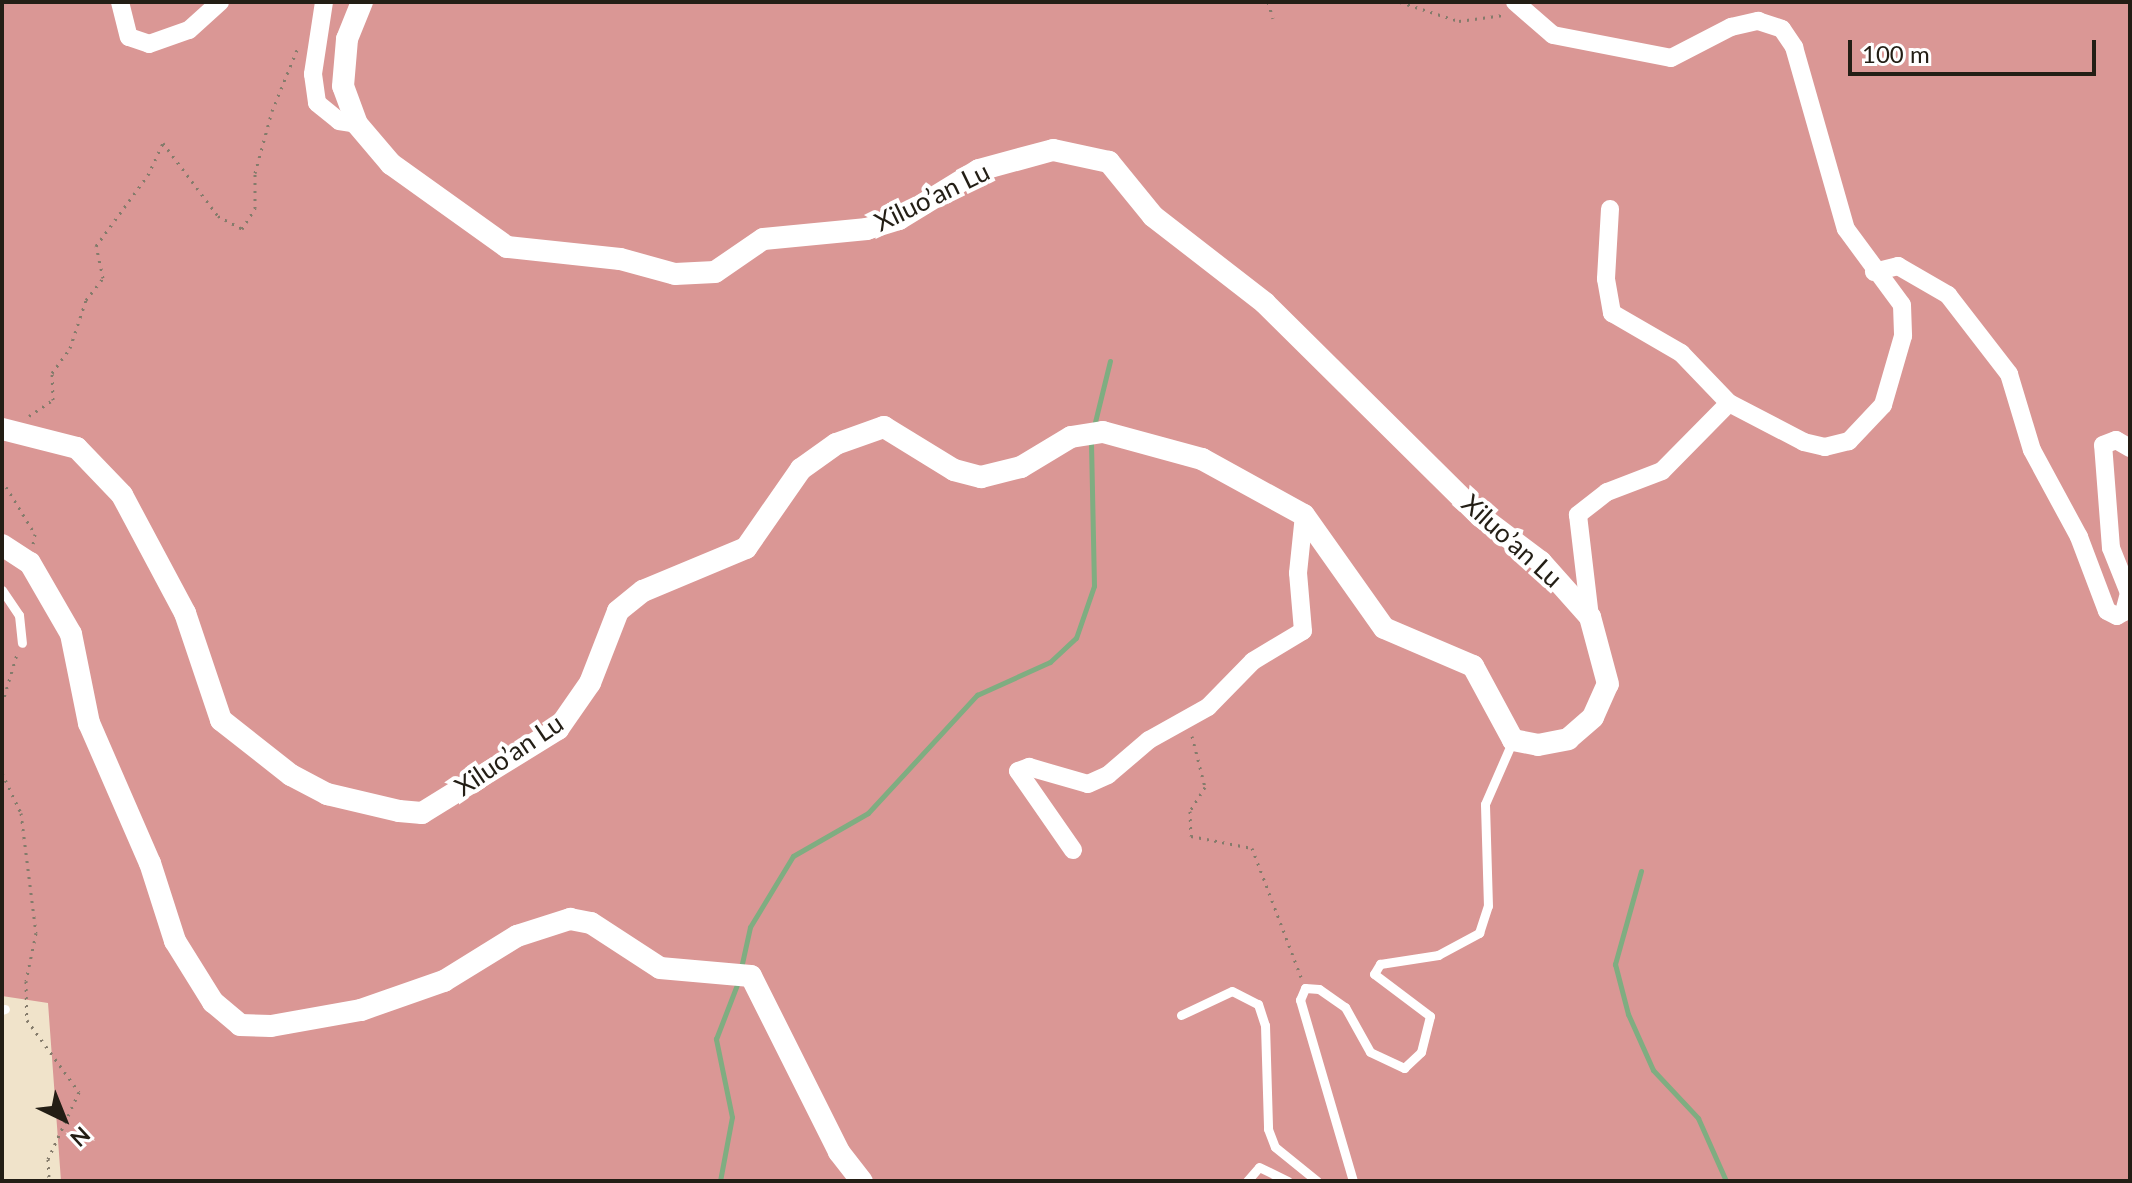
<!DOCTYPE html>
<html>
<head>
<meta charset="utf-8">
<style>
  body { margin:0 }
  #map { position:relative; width:2132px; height:1183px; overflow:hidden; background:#f0e3ca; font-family:Lato,sans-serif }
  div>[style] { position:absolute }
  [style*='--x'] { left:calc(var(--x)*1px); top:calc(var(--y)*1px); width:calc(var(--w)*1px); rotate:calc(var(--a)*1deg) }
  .forest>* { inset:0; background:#da9795 }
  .stream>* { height:5px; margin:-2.5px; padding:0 2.5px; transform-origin:2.5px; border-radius:2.5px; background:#7fad81 }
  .path>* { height:3px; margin-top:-1.5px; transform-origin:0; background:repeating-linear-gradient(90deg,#847b6b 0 2px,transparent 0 8px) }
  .service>* { height:9px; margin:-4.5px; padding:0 4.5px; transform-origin:4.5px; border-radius:4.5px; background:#fff }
  .minor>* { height:18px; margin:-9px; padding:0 9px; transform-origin:9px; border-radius:9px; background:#fff }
  .tertiary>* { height:22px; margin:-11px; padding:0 11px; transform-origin:11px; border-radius:11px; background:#fff }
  span { translate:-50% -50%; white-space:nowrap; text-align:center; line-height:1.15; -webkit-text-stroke:8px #fff; paint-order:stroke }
  .street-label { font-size:26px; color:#231e15 }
  .frame { position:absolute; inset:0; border:4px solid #231e15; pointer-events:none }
  .north { position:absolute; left:24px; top:1079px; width:80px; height:80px; -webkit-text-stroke:6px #fff; paint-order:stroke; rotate:137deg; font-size:22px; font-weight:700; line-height:32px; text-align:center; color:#231e15 }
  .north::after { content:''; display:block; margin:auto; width:28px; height:36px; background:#231e15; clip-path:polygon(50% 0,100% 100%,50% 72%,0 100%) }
  .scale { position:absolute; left:1848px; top:40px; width:248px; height:36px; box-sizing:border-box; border:4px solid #231e15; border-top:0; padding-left:10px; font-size:24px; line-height:28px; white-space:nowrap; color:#231e15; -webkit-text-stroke:6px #fff; paint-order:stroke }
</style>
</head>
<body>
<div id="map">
  <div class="forest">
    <div style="clip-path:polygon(2px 2px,2130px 2px,2130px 1181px,61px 1181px,48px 1003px,2px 996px)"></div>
  </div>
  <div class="stream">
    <div style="--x:1094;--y:426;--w:67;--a:-76.2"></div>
    <div style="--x:1641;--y:871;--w:97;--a:105.6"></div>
    <div style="--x:1615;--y:964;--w:52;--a:75.4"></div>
    <div style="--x:1628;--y:1014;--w:61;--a:65.9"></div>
    <div style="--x:1653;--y:1070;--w:66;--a:46.8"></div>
    <div style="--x:1698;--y:1118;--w:69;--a:66"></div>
    <div style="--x:741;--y:968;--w:42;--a:-77.6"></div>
    <div style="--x:750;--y:927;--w:83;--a:-58.8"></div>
    <div style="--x:793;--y:856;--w:86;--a:-29.8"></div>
    <div style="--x:868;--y:813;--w:161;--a:-47.3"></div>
    <div style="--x:977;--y:695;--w:80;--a:-24.3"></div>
    <div style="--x:1050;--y:662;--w:35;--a:-43"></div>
    <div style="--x:1076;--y:638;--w:55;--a:-70.9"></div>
    <div style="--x:1094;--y:586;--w:147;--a:-91.2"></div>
    <div style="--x:720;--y:1181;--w:65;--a:-79.4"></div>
    <div style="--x:732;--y:1117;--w:80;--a:-101.6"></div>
    <div style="--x:716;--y:1039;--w:61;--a:-68.9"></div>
  </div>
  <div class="path">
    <div style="--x:1268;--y:2;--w:17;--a:73"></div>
    <div style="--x:1400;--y:2;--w:62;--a:17.9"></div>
    <div style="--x:1459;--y:21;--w:45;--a:-7.6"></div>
    <div style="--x:29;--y:416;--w:29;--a:-34"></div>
    <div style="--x:53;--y:400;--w:27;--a:-92"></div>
    <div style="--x:52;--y:373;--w:31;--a:-54"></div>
    <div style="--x:70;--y:348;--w:51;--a:-71.6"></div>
    <div style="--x:86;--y:300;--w:28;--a:-52"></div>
    <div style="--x:103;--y:278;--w:33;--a:-102"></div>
    <div style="--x:96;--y:246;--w:88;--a:-53.8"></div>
    <div style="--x:148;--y:175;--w:35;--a:-65"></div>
    <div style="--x:163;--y:143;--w:91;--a:53"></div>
    <div style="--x:218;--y:216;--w:27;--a:28"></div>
    <div style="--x:242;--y:229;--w:25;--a:-58"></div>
    <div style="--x:255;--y:208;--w:35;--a:-90"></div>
    <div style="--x:255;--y:173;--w:64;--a:-74.7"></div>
    <div style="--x:272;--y:111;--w:71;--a:-67.8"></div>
    <div style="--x:2;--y:480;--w:63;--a:58.6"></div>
    <div style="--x:35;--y:534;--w:10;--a:101"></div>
    <div style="--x:2;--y:704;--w:52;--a:-73.3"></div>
    <div style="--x:1192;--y:736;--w:53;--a:75.7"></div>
    <div style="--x:1205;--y:787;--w:28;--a:122"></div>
    <div style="--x:1190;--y:811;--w:25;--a:88"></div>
    <div style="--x:1191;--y:836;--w:62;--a:11.1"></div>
    <div style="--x:1252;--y:848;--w:138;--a:69.2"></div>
    <div style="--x:2;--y:773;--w:44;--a:64.6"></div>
    <div style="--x:21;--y:813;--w:121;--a:82.9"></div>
    <div style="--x:36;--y:933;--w:49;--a:101.8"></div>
    <div style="--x:26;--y:981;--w:39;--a:89"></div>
    <div style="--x:27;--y:1020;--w:89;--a:54.2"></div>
    <div style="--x:79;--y:1092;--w:74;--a:114.8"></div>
    <div style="--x:48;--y:1159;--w:22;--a:87"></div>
  </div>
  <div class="service">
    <div style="--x:2;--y:590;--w:30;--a:56"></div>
    <div style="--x:19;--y:615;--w:28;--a:84"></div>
    <div style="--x:2;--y:1010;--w:3;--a:-18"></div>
    <div style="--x:1181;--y:1015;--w:56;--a:-25.2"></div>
    <div style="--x:1232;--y:991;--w:29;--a:27"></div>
    <div style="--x:1258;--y:1004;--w:22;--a:72"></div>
    <div style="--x:1265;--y:1025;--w:104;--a:88.3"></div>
    <div style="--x:1268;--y:1129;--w:19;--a:69"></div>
    <div style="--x:1275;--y:1147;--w:54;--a:39"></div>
    <div style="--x:1247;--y:1181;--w:18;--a:-49"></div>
    <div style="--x:1259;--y:1167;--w:32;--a:26"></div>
    <div style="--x:1353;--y:1181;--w:189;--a:-106.3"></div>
    <div style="--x:1300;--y:1000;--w:13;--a:-67"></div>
    <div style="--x:1305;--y:988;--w:14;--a:4"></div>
    <div style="--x:1319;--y:989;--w:32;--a:35"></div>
    <div style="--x:1345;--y:1007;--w:51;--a:60.9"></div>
    <div style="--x:1370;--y:1052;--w:38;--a:25"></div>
    <div style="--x:1404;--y:1068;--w:23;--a:-43"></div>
    <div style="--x:1421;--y:1052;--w:37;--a:-76"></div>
    <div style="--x:1430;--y:1016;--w:70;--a:-143.1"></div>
    <div style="--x:1374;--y:974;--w:12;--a:-59"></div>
    <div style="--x:1380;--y:964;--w:59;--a:-8.8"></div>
    <div style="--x:1438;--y:955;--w:47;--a:-28.2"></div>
    <div style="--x:1479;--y:933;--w:28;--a:-72"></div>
    <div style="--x:1488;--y:906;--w:102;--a:-91.7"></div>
    <div style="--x:1485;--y:804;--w:70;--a:-66.4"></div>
  </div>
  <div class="minor">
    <div style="--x:120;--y:2;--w:36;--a:76"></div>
    <div style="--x:129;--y:37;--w:21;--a:19"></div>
    <div style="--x:149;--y:44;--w:42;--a:-19.3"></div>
    <div style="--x:189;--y:30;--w:42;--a:-42.1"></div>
    <div style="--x:324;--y:2;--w:73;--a:98.7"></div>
    <div style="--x:313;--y:74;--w:29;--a:82"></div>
    <div style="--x:317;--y:103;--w:28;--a:39"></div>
    <div style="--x:339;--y:121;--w:18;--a:9"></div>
    <div style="--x:1515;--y:2;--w:50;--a:41"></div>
    <div style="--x:1553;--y:35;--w:120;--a:11"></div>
    <div style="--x:1671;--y:58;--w:68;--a:-27.3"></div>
    <div style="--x:1731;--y:27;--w:28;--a:-13"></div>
    <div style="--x:1758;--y:21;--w:25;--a:18"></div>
    <div style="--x:1782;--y:29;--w:22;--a:56"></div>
    <div style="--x:1794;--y:47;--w:189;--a:74.1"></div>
    <div style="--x:1846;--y:229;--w:94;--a:53.6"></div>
    <div style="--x:1902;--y:305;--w:31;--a:88"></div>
    <div style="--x:1903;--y:336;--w:72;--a:106.2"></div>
    <div style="--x:1883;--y:405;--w:50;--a:133.4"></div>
    <div style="--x:1849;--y:441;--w:25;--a:166"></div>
    <div style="--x:1825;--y:447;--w:22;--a:-167"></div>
    <div style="--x:1804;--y:442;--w:85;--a:-152.5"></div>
    <div style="--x:1729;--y:403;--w:95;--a:134.6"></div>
    <div style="--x:1662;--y:471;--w:59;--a:159.1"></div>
    <div style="--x:1607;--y:492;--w:37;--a:142"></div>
    <div style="--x:1578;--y:515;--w:103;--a:83.3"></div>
    <div style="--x:1610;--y:209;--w:70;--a:93.3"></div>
    <div style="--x:1606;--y:279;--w:35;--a:80"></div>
    <div style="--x:1612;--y:313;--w:80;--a:30.1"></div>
    <div style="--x:1681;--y:353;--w:69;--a:46.2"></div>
    <div style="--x:1874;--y:272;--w:25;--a:-14"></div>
    <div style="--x:1898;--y:266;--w:58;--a:30.1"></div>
    <div style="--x:1948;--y:295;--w:100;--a:52.3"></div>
    <div style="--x:2009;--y:374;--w:79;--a:73.2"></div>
    <div style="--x:2032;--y:450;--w:99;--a:61.6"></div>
    <div style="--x:2079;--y:537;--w:79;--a:69.3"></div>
    <div style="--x:2107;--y:611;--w:11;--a:27"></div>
    <div style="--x:2117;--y:616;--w:8;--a:-30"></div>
    <div style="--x:2124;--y:612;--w:20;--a:-75"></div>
    <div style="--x:2129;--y:593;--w:48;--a:-111.8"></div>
    <div style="--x:2111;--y:548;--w:103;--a:-94.4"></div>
    <div style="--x:2103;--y:445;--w:14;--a:-21"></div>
    <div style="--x:2116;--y:440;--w:16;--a:30"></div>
    <div style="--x:1073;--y:850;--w:96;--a:-124.8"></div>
    <div style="--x:1018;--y:771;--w:12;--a:-20"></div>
    <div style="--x:1029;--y:767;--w:61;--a:16.1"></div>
    <div style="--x:1088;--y:784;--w:22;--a:-24"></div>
    <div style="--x:1108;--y:775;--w:54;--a:-40.5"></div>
    <div style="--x:1149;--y:740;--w:68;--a:-29.2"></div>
    <div style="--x:1208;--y:707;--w:64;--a:-45.6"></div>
    <div style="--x:1253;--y:661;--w:58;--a:-31"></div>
    <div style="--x:1303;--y:631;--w:58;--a:-94.9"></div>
    <div style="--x:1298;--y:573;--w:58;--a:-84.1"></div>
  </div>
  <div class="tertiary">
    <div style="--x:2;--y:429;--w:77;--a:14.2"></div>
    <div style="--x:77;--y:448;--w:65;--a:46.2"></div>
    <div style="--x:122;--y:495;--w:134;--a:61.9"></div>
    <div style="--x:185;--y:613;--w:113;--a:71.4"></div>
    <div style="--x:221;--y:720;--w:89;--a:38.2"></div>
    <div style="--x:291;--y:775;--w:41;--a:27.8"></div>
    <div style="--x:327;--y:794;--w:74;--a:13.3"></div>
    <div style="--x:399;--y:811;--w:23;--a:5"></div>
    <div style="--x:422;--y:813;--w:160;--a:-31.7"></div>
    <div style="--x:558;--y:729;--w:56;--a:-55.2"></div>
    <div style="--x:590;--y:683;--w:77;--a:-68.7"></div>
    <div style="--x:618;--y:611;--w:32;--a:-39"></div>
    <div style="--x:643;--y:591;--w:112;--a:-22.7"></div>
    <div style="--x:746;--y:548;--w:96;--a:-55.2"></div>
    <div style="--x:801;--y:469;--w:43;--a:-35.5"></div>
    <div style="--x:836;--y:444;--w:51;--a:-19.5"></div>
    <div style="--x:884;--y:427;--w:82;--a:31.6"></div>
    <div style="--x:954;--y:470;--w:28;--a:15"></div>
    <div style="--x:981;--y:477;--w:41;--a:-14"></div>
    <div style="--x:1021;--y:467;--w:58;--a:-31"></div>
    <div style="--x:1071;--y:437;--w:32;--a:-9"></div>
    <div style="--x:1103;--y:432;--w:103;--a:15.3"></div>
    <div style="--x:1202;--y:459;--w:116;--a:28.8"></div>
    <div style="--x:1304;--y:515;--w:138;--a:54.7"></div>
    <div style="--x:1384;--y:628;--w:97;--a:23.1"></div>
    <div style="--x:1473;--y:666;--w:84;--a:61.6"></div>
    <div style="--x:1513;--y:740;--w:25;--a:11"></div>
    <div style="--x:1538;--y:745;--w:31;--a:-11"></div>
    <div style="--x:1568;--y:739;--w:33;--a:-41"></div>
    <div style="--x:1593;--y:717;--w:36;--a:-66"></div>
    <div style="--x:1608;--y:684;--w:69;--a:-105"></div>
    <div style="--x:1590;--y:617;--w:74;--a:-131.7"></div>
    <div style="--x:1541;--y:562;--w:76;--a:-143"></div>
    <div style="--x:1480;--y:516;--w:303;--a:-135.3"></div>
    <div style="--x:1265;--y:303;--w:142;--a:-142.2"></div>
    <div style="--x:1153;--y:216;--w:70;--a:-129.2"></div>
    <div style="--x:1109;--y:162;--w:57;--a:-167.9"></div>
    <div style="--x:1053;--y:150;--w:77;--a:164.9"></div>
    <div style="--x:979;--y:170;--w:94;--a:148.5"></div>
    <div style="--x:899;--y:219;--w:34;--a:163"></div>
    <div style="--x:867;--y:229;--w:104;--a:174.5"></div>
    <div style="--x:763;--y:239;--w:58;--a:145.5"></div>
    <div style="--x:715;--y:272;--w:40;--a:177.1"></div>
    <div style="--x:675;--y:274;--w:57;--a:-164.7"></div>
    <div style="--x:620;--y:259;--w:114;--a:-173.9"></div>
    <div style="--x:507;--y:247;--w:143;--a:-144.4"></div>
    <div style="--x:391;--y:164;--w:52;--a:-130.4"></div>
    <div style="--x:357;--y:124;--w:40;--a:-110.2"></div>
    <div style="--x:343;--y:86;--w:47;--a:-85.1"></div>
    <div style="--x:347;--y:39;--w:40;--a:-68"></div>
    <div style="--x:2;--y:545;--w:33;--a:33"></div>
    <div style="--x:30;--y:563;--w:82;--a:60"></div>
    <div style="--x:71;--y:634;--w:91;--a:78.6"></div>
    <div style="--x:89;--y:723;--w:153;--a:66.5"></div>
    <div style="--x:150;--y:863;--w:82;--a:72.2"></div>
    <div style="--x:175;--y:941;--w:72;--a:58.1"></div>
    <div style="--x:213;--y:1002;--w:35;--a:40"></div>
    <div style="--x:240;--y:1025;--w:31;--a:2"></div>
    <div style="--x:271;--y:1026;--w:91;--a:-10.1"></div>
    <div style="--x:361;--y:1010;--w:88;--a:-19.3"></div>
    <div style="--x:444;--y:981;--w:86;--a:-31.7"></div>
    <div style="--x:517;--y:936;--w:56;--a:-17.8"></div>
    <div style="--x:570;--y:919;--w:21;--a:11"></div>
    <div style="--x:591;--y:923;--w:82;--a:33.1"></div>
    <div style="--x:660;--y:968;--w:91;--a:5"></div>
    <div style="--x:751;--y:976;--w:197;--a:63.4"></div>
    <div style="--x:839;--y:1152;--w:37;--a:52"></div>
  </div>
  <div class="street-label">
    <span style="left:932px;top:197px;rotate:-26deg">Xiluo’an Lu</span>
    <span style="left:1512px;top:541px;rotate:42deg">Xiluo’an Lu</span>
    <span style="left:509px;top:755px;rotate:-34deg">Xiluo’an Lu</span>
  </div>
  <div class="frame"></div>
  <div class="north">N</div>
  <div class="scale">100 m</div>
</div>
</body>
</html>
